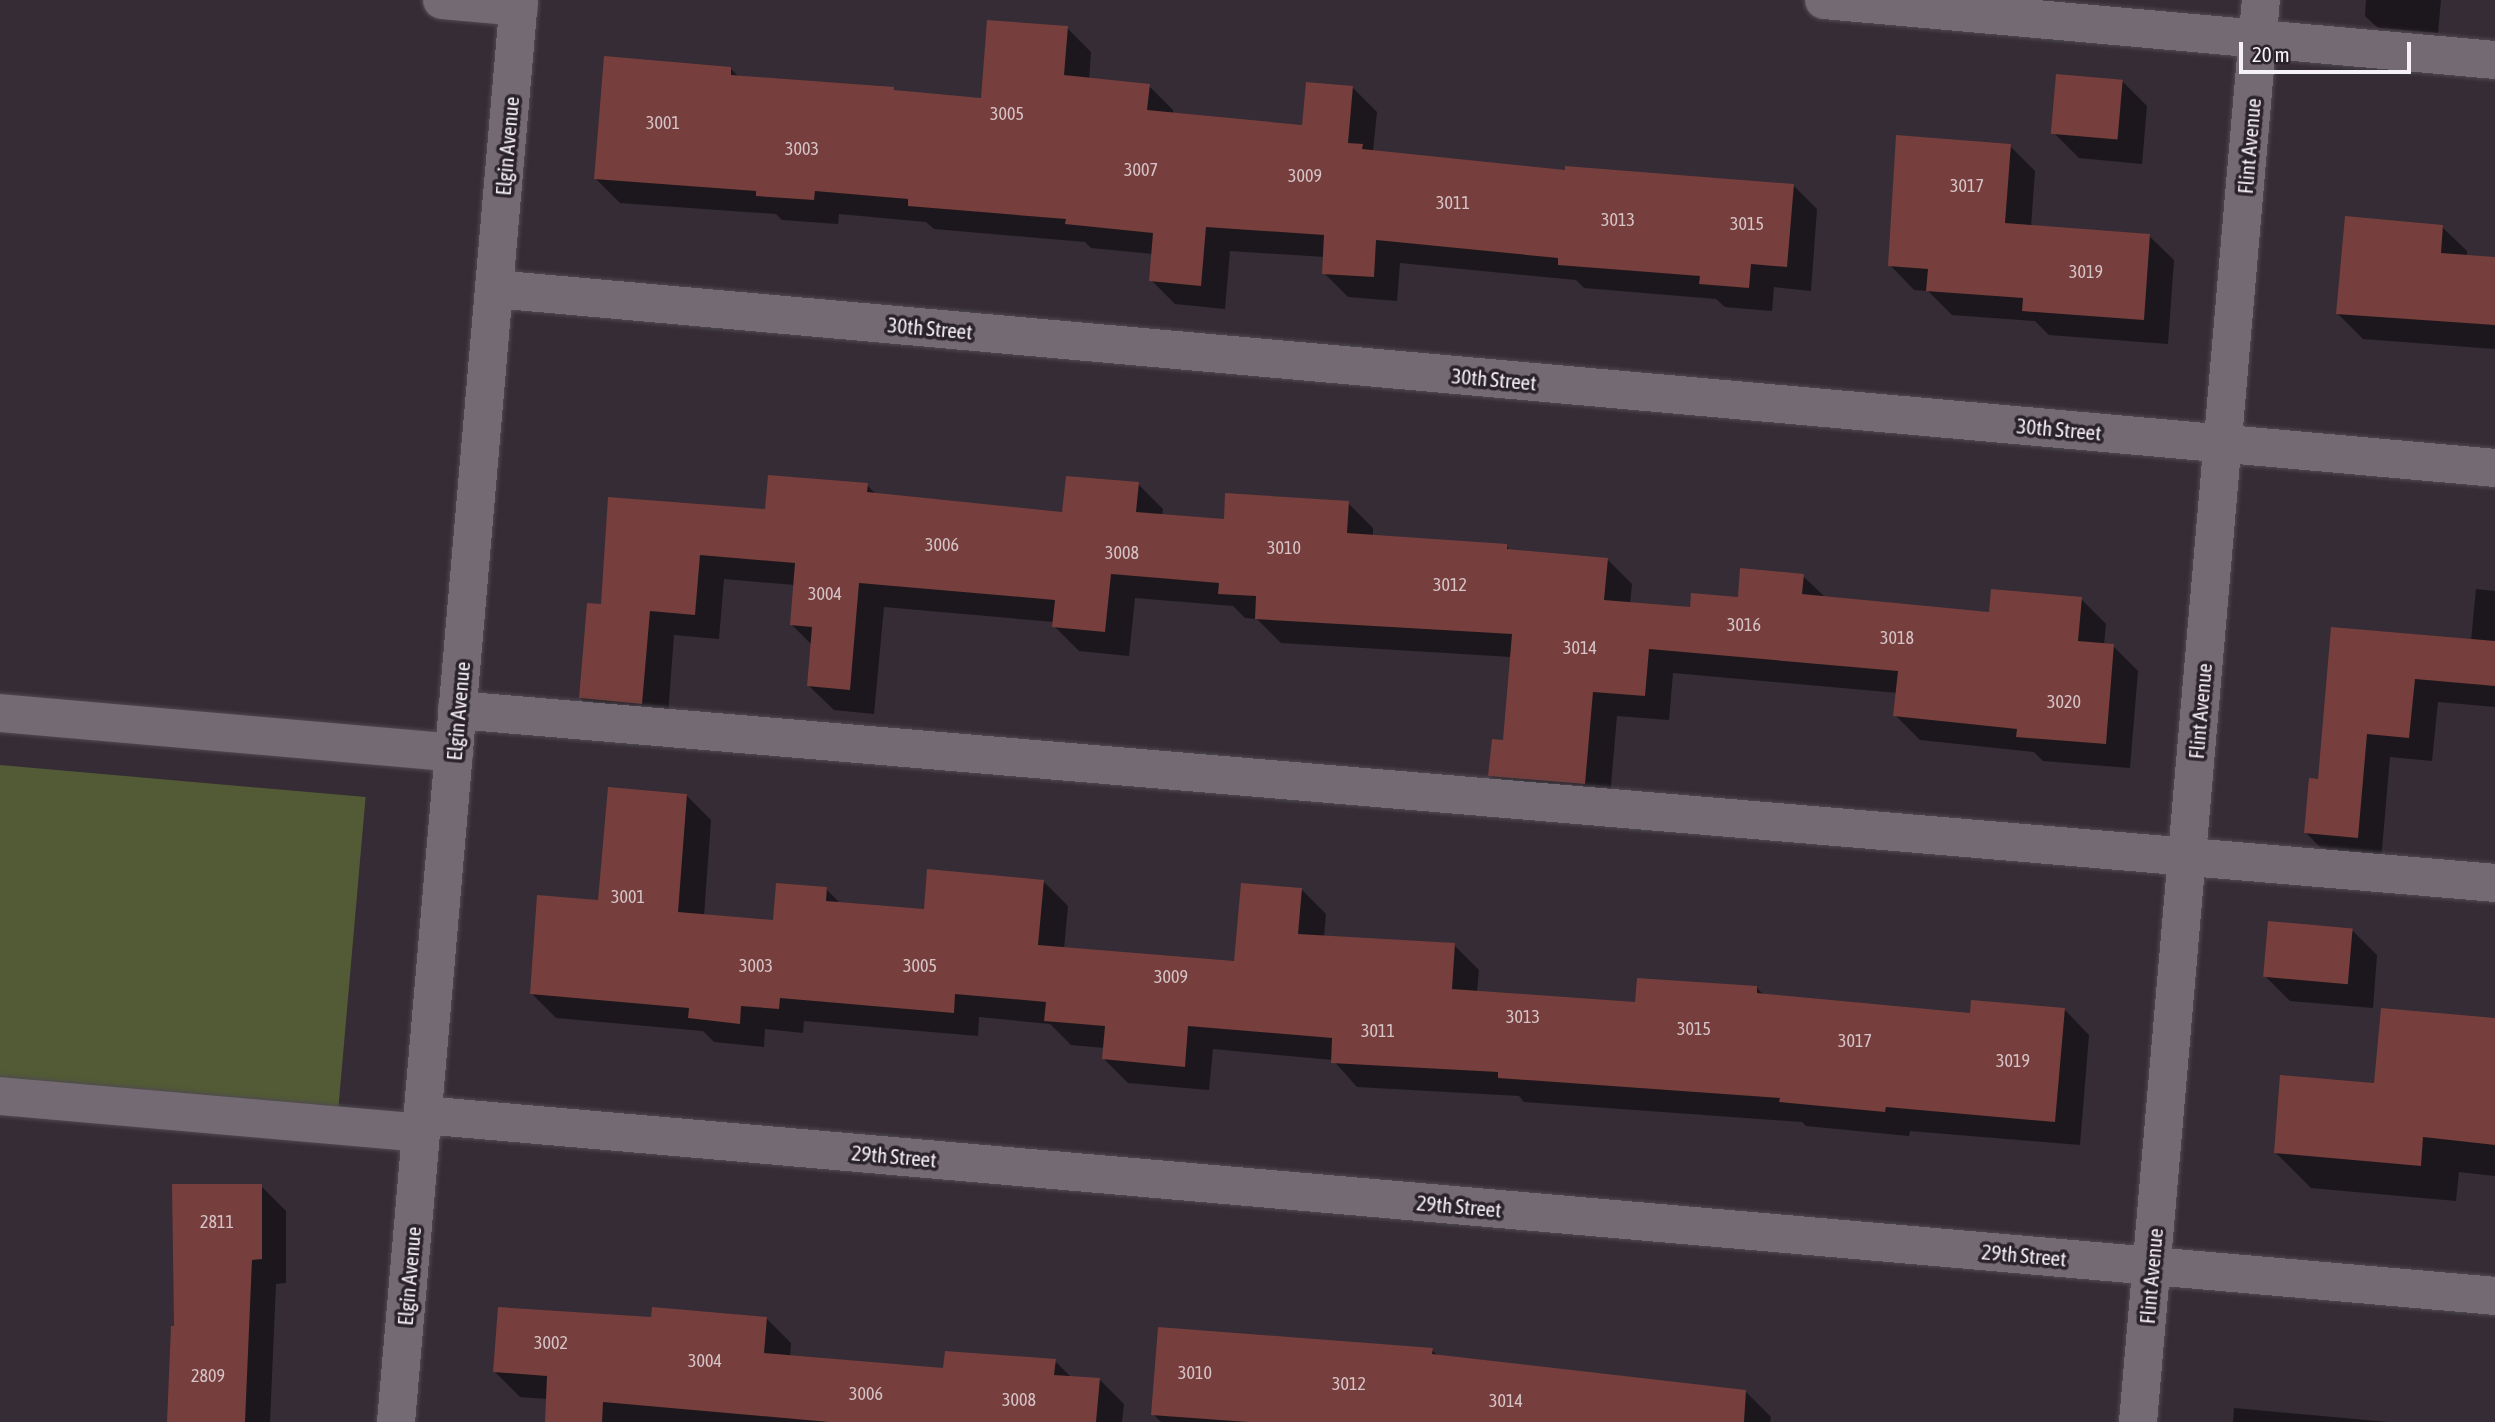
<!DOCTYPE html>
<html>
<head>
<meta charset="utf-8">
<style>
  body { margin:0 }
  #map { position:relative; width:2495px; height:1422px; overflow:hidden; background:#352c35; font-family:"Asap Condensed",sans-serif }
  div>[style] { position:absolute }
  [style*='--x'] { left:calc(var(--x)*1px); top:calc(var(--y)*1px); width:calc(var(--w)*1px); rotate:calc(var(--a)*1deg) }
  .green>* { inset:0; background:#525b35; transform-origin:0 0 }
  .shadow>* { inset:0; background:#0007 }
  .building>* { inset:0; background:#763e3c; transform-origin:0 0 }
  .roads { filter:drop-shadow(0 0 2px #504a51) drop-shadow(0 0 2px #504a51) }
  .minor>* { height:38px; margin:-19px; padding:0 19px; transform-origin:19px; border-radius:19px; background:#746a74 }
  span { translate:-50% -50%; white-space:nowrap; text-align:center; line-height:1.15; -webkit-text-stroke:7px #2b232b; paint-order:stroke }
  .number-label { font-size:18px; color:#d6c4c8 }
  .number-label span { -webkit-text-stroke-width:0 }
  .street-label { font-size:21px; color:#f6f1f6 }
  .scale { position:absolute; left:2239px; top:42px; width:172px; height:32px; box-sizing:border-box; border:4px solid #f6f1f6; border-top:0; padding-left:9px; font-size:21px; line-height:24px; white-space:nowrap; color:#f6f1f6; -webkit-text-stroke:5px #2b232b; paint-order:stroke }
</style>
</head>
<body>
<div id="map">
  <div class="green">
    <div style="left:0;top:765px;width:367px;height:314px;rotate:5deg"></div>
  </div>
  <div class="shadow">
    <div style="clip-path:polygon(2366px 0,2441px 0,2438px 33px,2378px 28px,2365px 16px)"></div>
    <div style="clip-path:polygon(1067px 28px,1091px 52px,1089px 80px,1149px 86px,1173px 110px,1173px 114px,1303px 127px,1353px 88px,1377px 112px,1373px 151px,1566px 172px,1793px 185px,1817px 209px,1811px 291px,1774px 287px,1772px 311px,1725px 307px,1716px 299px,1584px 288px,1576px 280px,1400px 263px,1397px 301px,1348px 297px,1324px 273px,1325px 257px,1230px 251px,1225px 309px,1175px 304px,1151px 280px,1153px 254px,1091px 248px,1085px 242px,934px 229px,926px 222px,839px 214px,838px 224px,782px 220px,776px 214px,620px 203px,596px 179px,730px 68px,739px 77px,893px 88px,897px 92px,982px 100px)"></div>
    <div style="clip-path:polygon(2123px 82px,2147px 106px,2142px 164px,2079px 158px,2054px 133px)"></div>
    <div style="clip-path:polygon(2010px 146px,2035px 171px,2031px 227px,2149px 236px,2174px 260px,2168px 344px,2049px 335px,2035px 321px,1952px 315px,1928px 291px,1914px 290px,1890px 265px)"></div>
    <div style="clip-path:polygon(2442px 227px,2467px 251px,2467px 257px,2495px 259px,2495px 349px,2363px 339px,2338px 314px)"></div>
    <div style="clip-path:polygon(1138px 484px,1163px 509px,1162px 516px,1225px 521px,1348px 503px,1373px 528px,1373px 536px,1506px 546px,1511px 551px,1607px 559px,1632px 584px,1630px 604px,1692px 609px,1739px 599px,1803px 576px,1826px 598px,1991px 614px,2081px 599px,2106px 624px,2104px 645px,2113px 646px,2138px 671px,2130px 768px,2043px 761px,2034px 752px,1920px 740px,1895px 715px,1898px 693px,1673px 673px,1669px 720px,1617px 716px,1609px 808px,1515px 800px,1490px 775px,1504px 742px,1512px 657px,1281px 643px,1257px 619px,1245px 618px,1233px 606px,1135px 598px,1129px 656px,1079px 651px,1054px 626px,1054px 622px,884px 607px,874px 714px,834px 710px,809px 686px,812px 645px,792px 625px,795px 585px,724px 579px,719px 639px,674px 635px,667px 728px,606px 723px,581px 698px,603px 606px,766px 511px,867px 485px,877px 495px,1064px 514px)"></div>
    <div style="clip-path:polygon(2476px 589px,2495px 591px,2495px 707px,2438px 702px,2432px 761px,2390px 757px,2381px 861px,2329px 856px,2306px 833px,2319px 781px,2332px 629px,2471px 641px)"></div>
    <div style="clip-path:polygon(686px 795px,711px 820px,704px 916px,774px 922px,826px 889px,841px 904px,926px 911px,1043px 881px,1068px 906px,1064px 949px,1236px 963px,1301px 889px,1326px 914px,1324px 937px,1454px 945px,1479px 970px,1477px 992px,1637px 1004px,1757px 988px,1764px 995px,1972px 1015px,2065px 1010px,2089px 1035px,2080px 1145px,1910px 1131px,1909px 1136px,1806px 1126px,1802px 1122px,1524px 1102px,1519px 1096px,1357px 1087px,1333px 1060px,1213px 1049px,1209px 1090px,1128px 1083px,1104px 1059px,1105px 1048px,1071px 1045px,1050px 1024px,979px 1017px,978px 1036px,804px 1021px,803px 1033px,765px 1029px,764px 1047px,714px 1042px,703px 1031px,556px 1018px,531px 993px)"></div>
    <div style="clip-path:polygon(2353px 931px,2377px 955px,2373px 1008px,2290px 1001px,2265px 976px)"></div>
    <div style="clip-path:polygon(2495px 1042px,2495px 1176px,2459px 1172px,2456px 1201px,2311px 1188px,2275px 1152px,2376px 1085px)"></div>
    <div style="clip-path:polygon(261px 1186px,286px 1211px,286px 1283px,276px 1284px,270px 1422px,169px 1422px)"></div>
    <div style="clip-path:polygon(766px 1318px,791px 1343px,790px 1357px,945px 1369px,1055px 1361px,1071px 1377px,1099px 1379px,1124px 1404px,1122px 1422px,546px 1422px,548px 1399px,520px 1397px,495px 1372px,653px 1319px)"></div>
    <div style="clip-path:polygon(1432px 1350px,1438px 1356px,1746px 1392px,1771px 1417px,1770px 1422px,1161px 1422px,1153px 1414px)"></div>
    <div style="clip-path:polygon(2234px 1408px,2388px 1422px,2233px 1422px)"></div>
  </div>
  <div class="building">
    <div style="clip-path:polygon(987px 20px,1068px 26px,1064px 75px,1150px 84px,1147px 110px,1302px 125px,1306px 82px,1353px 86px,1348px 143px,1363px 144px,1362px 149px,1565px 170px,1565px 166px,1794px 184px,1787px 267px,1751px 264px,1749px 288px,1699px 284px,1700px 276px,1558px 265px,1558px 258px,1376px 240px,1374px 277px,1322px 274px,1324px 235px,1206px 227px,1201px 286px,1149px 281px,1153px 233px,1065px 224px,1066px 219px,908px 206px,908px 199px,815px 191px,814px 200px,756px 196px,756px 191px,594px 179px,604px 56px,731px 67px,731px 75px,894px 87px,894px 90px,981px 98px)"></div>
    <div style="left:2056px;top:74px;width:67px;height:60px;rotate:5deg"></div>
    <div style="clip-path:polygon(1896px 135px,2011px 144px,2005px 223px,2150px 234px,2144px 320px,2022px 311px,2023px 298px,1926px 291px,1928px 269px,1888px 266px)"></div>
    <div style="clip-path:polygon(2345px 216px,2443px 225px,2441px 253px,2495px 257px,2495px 325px,2336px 314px)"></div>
    <div style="clip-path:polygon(768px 475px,868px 483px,867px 492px,1062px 512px,1066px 476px,1139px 482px,1136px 512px,1224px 519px,1225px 493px,1349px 501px,1347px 533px,1507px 544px,1507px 549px,1608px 558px,1604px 600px,1690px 607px,1691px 593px,1738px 597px,1740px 568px,1804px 574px,1802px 594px,1989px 612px,1991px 589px,2082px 597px,2078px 641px,2114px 644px,2106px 744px,2016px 737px,2017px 729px,1893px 716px,1898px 671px,1649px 649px,1645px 696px,1593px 692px,1585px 784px,1488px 776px,1492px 739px,1503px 740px,1512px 634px,1255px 619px,1256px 596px,1218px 594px,1219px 583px,1111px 574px,1105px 632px,1052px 627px,1055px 600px,859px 583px,850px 690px,807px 686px,812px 627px,790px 625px,795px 563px,700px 555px,695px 615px,650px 611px,642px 704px,579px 698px,587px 603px,601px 604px,608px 497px,765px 509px)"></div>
    <div style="clip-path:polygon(2331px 627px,2495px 641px,2495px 686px,2415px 679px,2409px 738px,2367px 734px,2358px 838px,2304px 833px,2309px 778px,2318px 779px)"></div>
    <div style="clip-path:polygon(608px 787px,687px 794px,678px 912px,773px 920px,776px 883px,827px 887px,826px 901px,924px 909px,927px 869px,1044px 880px,1038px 945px,1234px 961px,1241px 883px,1302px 888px,1298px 934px,1455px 943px,1452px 989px,1635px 1002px,1637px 978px,1757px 986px,1757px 993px,1970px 1013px,1971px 1000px,2065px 1008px,2055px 1122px,1886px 1107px,1885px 1112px,1779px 1102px,1780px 1098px,1498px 1078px,1498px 1072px,1331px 1063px,1332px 1038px,1188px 1026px,1185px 1067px,1102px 1059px,1105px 1026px,1044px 1021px,1046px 1002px,955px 994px,954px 1013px,780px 998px,779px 1009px,741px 1006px,740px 1024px,688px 1018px,689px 1008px,530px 994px,537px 895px,598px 900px)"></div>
    <div style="left:2268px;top:921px;width:85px;height:56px;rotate:5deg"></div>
    <div style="clip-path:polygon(2381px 1008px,2495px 1018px,2495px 1145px,2423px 1137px,2421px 1166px,2274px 1153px,2280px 1075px,2374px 1083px)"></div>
    <div style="clip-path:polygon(172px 1184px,262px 1184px,262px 1259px,252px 1260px,245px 1422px,167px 1422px,171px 1326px,174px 1326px)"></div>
    <div style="clip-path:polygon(498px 1307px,651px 1317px,652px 1307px,767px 1317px,764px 1353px,943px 1368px,945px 1351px,1056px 1359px,1054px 1375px,1100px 1378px,1096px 1422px,829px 1422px,603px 1402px,602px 1422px,545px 1422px,547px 1376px,493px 1372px)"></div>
    <div style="clip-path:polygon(1158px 1327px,1433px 1348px,1432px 1354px,1746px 1390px,1744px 1422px,1248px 1422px,1151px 1415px)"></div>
  </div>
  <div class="roads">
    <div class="minor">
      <div style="--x:442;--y:0;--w:77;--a:5.2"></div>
      <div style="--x:1824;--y:0;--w:674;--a:5.11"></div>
      <div style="--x:494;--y:289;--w:2009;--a:5.11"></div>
      <div style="--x:457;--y:710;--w:2045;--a:4.85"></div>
      <div style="--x:0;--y:713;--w:456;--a:5"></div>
      <div style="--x:0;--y:1096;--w:423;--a:5"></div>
      <div style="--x:423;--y:1115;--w:2080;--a:4.99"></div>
      <div style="--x:396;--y:1422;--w:1427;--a:-85.06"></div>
      <div style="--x:2138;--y:1422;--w:1427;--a:-85.06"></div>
    </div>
  </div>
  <div class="number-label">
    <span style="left:1007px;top:114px">3005</span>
    <span style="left:663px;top:123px">3001</span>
    <span style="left:802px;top:149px">3003</span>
    <span style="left:1141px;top:170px">3007</span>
    <span style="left:1305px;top:176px">3009</span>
    <span style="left:1967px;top:186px">3017</span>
    <span style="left:1453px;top:203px">3011</span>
    <span style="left:1618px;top:220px">3013</span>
    <span style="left:1747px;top:224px">3015</span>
    <span style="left:2086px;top:272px">3019</span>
    <span style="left:942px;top:545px">3006</span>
    <span style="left:1284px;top:548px">3010</span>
    <span style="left:1122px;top:553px">3008</span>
    <span style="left:1450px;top:585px">3012</span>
    <span style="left:825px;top:594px">3004</span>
    <span style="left:1744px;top:625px">3016</span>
    <span style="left:1897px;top:638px">3018</span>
    <span style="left:1580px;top:648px">3014</span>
    <span style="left:2064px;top:702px">3020</span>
    <span style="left:628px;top:897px">3001</span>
    <span style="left:756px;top:966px">3003</span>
    <span style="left:920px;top:966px">3005</span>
    <span style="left:1171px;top:977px">3009</span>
    <span style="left:1523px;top:1017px">3013</span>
    <span style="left:1694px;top:1029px">3015</span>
    <span style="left:1378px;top:1031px">3011</span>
    <span style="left:1855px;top:1041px">3017</span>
    <span style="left:2013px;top:1061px">3019</span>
    <span style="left:217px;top:1222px">2811</span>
    <span style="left:551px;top:1343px">3002</span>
    <span style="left:705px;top:1361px">3004</span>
    <span style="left:1195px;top:1373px">3010</span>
    <span style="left:208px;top:1376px">2809</span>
    <span style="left:1349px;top:1384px">3012</span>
    <span style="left:866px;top:1394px">3006</span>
    <span style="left:1019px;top:1400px">3008</span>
    <span style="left:1506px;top:1401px">3014</span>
  </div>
  <div class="street-label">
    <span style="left:507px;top:146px;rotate:-85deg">Elgin Avenue</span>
    <span style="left:2249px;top:146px;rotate:-85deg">Flint Avenue</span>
    <span style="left:930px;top:328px;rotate:5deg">30th Street</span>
    <span style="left:1494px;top:379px;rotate:5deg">30th Street</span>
    <span style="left:2059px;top:429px;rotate:5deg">30th Street</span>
    <span style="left:458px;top:711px;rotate:-85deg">Elgin Avenue</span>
    <span style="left:2200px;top:711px;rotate:-85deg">Flint Avenue</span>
    <span style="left:894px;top:1156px;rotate:5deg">29th Street</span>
    <span style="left:1459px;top:1206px;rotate:5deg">29th Street</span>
    <span style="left:2024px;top:1255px;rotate:5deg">29th Street</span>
    <span style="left:409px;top:1276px;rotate:-85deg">Elgin Avenue</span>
    <span style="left:2151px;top:1276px;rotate:-85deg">Flint Avenue</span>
  </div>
  <div class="scale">20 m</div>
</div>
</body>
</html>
